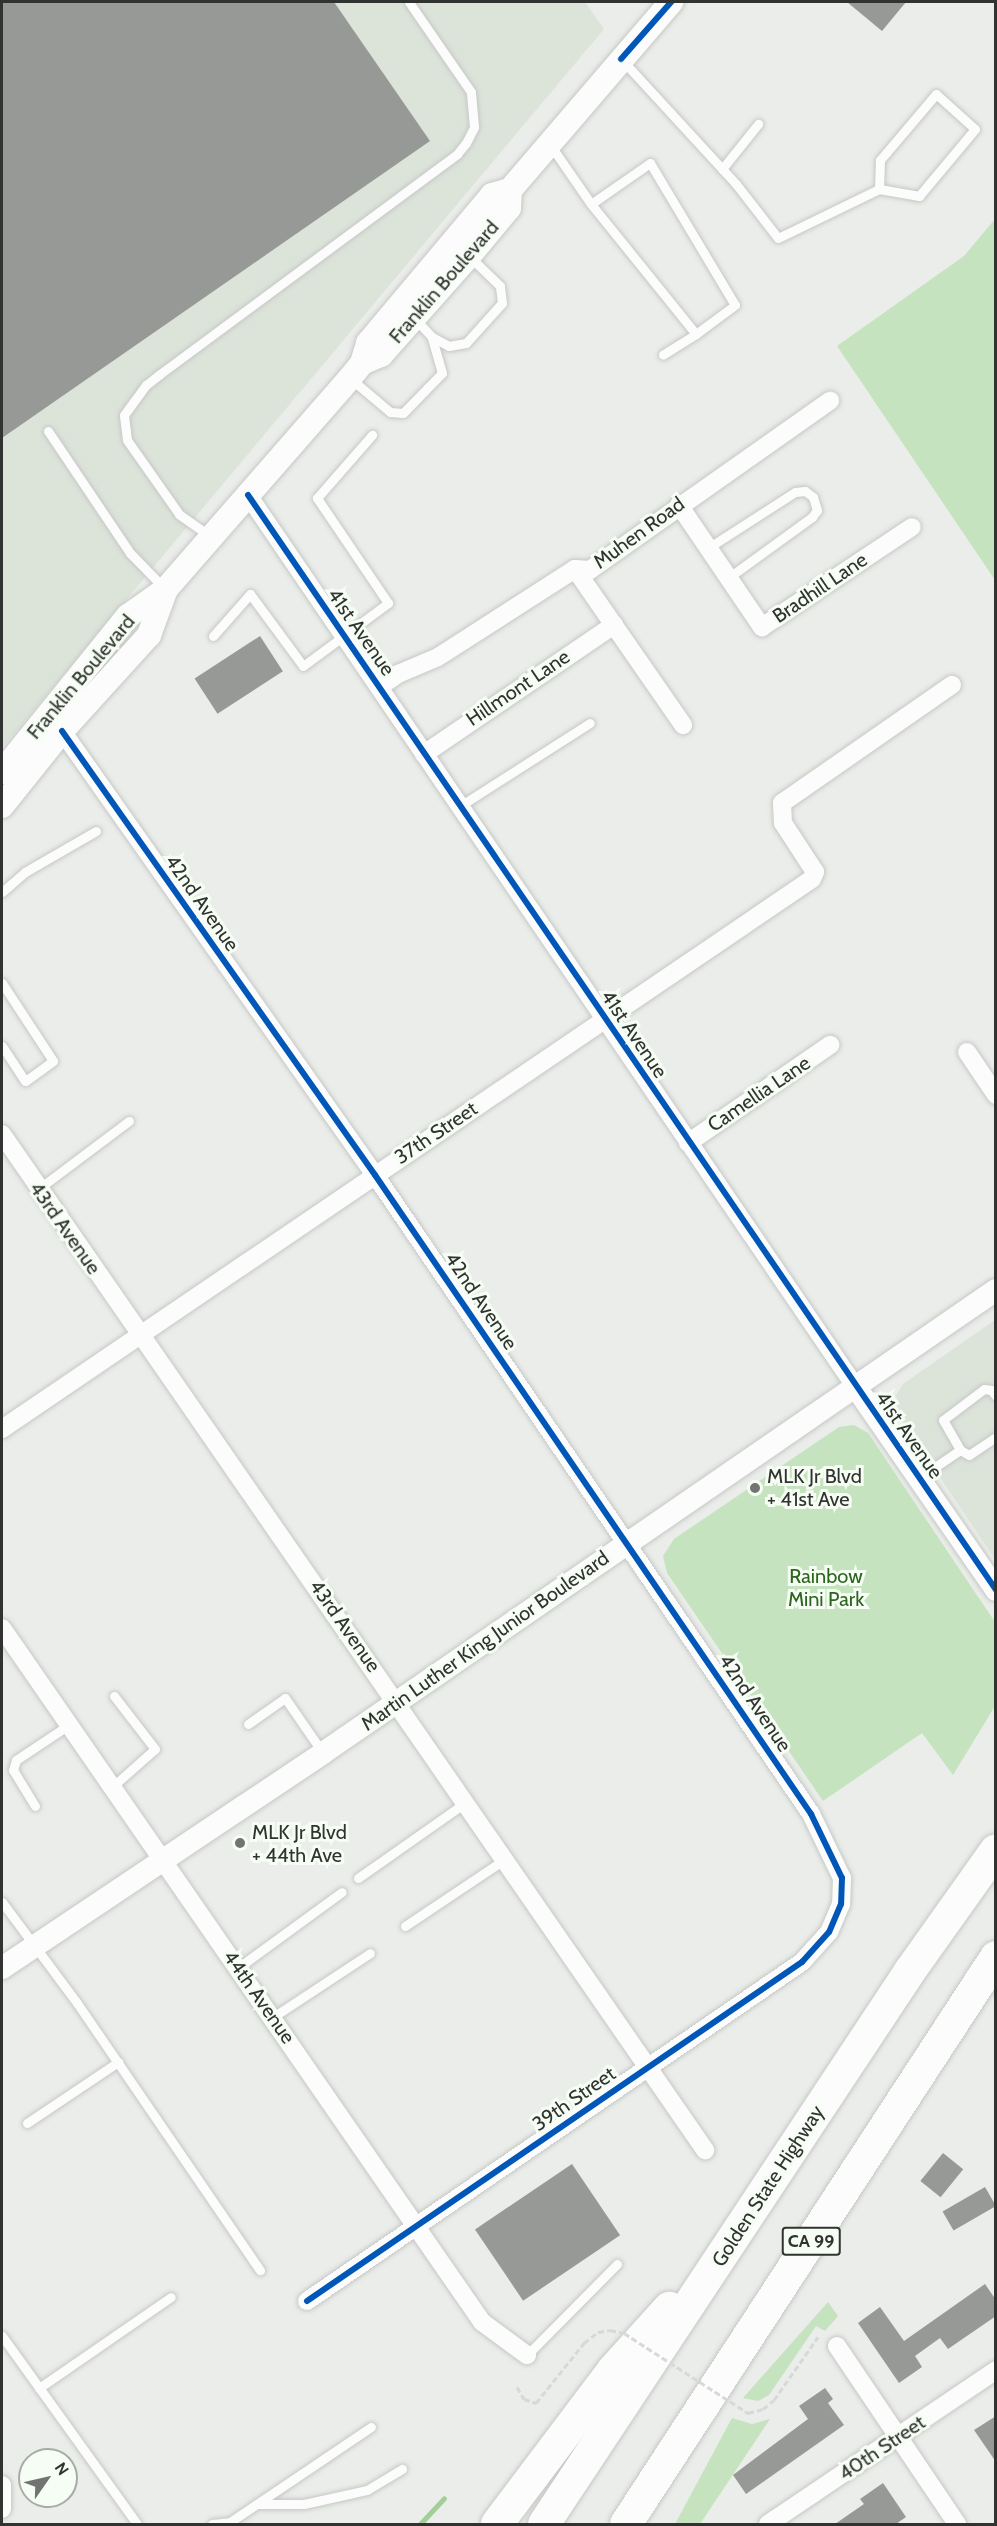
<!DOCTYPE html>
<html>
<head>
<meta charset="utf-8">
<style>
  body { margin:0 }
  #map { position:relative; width:997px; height:2526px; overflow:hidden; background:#eaede9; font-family:Cabin,sans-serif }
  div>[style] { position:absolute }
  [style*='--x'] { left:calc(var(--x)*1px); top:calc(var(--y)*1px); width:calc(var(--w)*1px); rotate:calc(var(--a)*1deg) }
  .built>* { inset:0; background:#dce4da }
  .green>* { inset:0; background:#c5e3be }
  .stream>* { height:5px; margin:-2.5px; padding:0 2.5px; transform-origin:2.5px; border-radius:2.5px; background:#a2ce98 }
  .building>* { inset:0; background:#969996; transform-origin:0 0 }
  .path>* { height:3px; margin-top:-1.5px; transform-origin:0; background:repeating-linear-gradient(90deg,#d7d8d7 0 6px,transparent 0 9px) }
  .roads { filter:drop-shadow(0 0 2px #c6c8c5) drop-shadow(0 0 2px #c6c8c5) }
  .service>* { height:9px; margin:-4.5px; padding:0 4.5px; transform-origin:4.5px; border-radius:4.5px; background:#fcfcfc }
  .minor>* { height:18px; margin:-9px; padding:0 9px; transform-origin:9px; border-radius:9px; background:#fcfcfc }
  .tertiary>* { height:22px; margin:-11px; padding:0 11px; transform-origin:11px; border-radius:11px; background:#fcfcfc }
  .secondary>* { height:24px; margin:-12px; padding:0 12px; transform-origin:12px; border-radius:12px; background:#fcfcfc }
  .motorway>* { height:32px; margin:-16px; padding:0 16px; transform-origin:16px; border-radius:16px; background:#fcfcfc }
  .path-bridge>* { height:3px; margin-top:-1.5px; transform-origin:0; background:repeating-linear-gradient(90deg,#d7d8d7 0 6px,transparent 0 9px) }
  .cycleway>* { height:6px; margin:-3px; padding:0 3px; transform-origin:3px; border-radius:3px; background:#0057b8 }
  .dots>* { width:16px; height:16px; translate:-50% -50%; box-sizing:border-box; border:3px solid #f6fdf4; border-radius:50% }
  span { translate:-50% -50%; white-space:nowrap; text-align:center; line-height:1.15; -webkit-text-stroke:6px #f6fdf4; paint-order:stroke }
  .shield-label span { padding:2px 4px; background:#f6fdf4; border:2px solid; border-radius:4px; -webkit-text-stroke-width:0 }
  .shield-label { font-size:18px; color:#30332f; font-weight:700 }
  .street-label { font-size:20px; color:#30332f }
  .poi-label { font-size:20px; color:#30332f }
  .left { translate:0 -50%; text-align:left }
  .park-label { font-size:20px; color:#2c651d }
  .frame { position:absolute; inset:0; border:3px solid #30332f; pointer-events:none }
  .north { position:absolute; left:18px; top:2448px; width:60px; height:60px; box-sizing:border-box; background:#f6fdf4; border:2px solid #a7aca5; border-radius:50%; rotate:56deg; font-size:16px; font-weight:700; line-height:24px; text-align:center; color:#30332f }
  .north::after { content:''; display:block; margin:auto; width:21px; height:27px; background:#717470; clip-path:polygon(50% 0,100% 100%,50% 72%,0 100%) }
</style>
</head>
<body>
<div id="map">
  <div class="built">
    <div style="clip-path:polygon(2px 2px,585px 2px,604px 29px,2px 748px)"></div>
    <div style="clip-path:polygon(995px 1320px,995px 1559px,896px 1412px,895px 1397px,903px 1384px)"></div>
  </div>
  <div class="green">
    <div style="clip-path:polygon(995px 219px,995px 580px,837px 346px,964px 256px)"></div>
    <div style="clip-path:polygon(854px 1425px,868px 1433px,995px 1622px,995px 1706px,953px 1775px,922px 1733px,823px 1801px,667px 1573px,663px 1556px,674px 1539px,839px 1427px)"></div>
    <div style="clip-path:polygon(828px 2302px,838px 2316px,825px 2331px,816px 2326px,769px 2395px,758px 2401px,743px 2398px)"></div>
    <div style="clip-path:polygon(732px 2418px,752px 2424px,770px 2419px,700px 2524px,675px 2524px)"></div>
  </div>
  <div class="stream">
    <div style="--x:420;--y:2524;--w:35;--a:-47"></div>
  </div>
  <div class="building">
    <div style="clip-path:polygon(2px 2px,334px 2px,430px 141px,2px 438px)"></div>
    <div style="clip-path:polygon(847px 2px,906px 2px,882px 31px)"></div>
    <div style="left:260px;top:636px;width:42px;height:78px;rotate:57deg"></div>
    <div style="left:943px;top:2153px;width:26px;height:36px;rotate:39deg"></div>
    <div style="left:572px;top:2164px;width:86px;height:117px;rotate:56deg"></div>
    <div style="left:985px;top:2187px;width:22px;height:49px;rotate:60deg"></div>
    <div style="clip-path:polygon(985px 2284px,996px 2300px,996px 2316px,948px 2349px,940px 2338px,915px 2356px,922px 2367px,899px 2383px,858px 2323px,880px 2307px,904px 2341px)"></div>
    <div style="clip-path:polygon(825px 2388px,833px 2399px,828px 2403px,844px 2425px,746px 2494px,733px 2475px,808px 2419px,799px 2406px)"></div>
    <div style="clip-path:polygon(996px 2416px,996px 2462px,974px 2430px)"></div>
    <div style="clip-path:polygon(883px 2483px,906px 2517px,896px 2524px,835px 2524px,864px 2504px,860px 2499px)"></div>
  </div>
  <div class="path">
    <div style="--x:517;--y:2387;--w:14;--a:60"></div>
    <div style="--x:524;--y:2399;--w:13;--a:18"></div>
  </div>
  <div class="roads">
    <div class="service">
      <div style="--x:623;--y:61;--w:167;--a:47.4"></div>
      <div style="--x:736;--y:184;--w:68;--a:52.1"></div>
      <div style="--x:778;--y:238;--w:112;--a:-25.9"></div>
      <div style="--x:879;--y:189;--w:41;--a:9.9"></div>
      <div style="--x:919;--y:196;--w:87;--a:-50.1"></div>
      <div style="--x:975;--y:129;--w:52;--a:-138.1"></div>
      <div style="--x:936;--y:94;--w:87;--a:130.3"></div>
      <div style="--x:880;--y:160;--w:29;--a:92"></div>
      <div style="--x:551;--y:146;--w:70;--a:55.4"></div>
      <div style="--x:591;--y:204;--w:167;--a:51.1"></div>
      <div style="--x:696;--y:334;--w:39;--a:148"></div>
      <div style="--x:722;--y:169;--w:58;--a:-51.3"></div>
      <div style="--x:591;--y:204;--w:72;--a:-34.8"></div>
      <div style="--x:650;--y:163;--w:165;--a:59.1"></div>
      <div style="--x:735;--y:305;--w:49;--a:143.4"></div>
      <div style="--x:432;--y:337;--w:19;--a:28"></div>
      <div style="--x:449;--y:346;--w:17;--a:-10"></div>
      <div style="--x:466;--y:343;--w:54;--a:-48"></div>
      <div style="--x:502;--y:303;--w:17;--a:-97"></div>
      <div style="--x:500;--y:286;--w:42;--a:-136"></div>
      <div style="--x:351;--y:379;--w:51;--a:40.2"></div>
      <div style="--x:390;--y:412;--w:13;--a:4"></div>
      <div style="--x:403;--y:413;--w:56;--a:-45.7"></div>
      <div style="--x:442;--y:373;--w:37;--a:-106"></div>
      <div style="--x:432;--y:337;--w:26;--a:-133"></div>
      <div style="--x:48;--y:431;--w:147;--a:56.1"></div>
      <div style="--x:130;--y:553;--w:49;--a:45.8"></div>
      <div style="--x:210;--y:536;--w:38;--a:-145"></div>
      <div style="--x:179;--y:514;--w:90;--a:-125.1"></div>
      <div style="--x:127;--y:440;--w:25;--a:-97"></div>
      <div style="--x:124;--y:415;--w:37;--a:-54"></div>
      <div style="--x:146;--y:385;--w:18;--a:-38"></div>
      <div style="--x:160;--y:374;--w:370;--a:-36.5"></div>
      <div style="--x:457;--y:154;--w:14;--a:-51"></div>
      <div style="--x:466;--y:143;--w:18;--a:-63"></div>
      <div style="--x:474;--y:127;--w:35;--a:-95"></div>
      <div style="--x:471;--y:92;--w:109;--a:-124.6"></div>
      <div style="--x:708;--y:548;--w:103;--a:-32.8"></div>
      <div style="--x:795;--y:492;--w:10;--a:-6"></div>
      <div style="--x:805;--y:491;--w:10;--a:37"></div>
      <div style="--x:813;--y:497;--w:14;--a:73"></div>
      <div style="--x:817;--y:510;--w:9;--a:126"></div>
      <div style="--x:812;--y:517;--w:104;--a:144"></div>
      <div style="--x:213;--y:636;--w:56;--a:-48.6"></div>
      <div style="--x:250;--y:594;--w:89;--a:53.6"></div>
      <div style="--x:303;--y:666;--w:106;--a:-36.5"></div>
      <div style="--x:388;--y:603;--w:127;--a:-124.1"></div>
      <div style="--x:317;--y:498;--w:84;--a:-48.9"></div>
      <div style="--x:460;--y:806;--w:154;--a:-32.6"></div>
      <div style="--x:2;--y:892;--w:30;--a:-41"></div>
      <div style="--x:25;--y:872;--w:82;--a:-30"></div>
      <div style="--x:2;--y:983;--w:93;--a:56.8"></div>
      <div style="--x:53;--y:1061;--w:34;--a:144"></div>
      <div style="--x:25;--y:1081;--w:42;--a:-123.3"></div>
      <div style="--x:37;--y:1190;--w:115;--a:-36.9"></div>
      <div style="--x:996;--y:1396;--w:8;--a:-130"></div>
      <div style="--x:991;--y:1390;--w:7;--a:-172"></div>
      <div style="--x:984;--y:1389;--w:51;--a:142.9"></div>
      <div style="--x:943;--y:1420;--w:34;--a:60"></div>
      <div style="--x:960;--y:1450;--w:10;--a:29"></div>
      <div style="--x:969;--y:1455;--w:32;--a:-34"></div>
      <div style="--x:919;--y:1478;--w:50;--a:-34.3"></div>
      <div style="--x:248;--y:1724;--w:45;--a:-35.1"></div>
      <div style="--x:285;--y:1698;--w:67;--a:55.4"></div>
      <div style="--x:112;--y:1787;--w:57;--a:-41.5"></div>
      <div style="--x:155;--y:1749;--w:67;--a:-127.7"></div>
      <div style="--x:35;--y:1806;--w:42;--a:-121.4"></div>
      <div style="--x:13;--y:1770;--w:10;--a:-73"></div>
      <div style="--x:16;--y:1760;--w:61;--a:-33.7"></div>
      <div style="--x:358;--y:1878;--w:132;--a:-35.1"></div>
      <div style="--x:2;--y:1902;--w:126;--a:53.4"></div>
      <div style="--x:77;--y:2003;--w:324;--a:55.6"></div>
      <div style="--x:405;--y:1926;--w:120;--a:-33.8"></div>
      <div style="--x:239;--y:1967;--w:127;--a:-36.1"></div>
      <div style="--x:273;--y:2017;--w:116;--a:-33.4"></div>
      <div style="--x:27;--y:2123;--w:110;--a:-33.8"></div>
      <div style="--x:2;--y:2336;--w:231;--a:54.3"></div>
      <div style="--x:527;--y:2355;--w:128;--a:-45.3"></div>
      <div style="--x:39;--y:2388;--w:160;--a:-34.6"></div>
      <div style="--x:257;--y:2504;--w:47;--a:0"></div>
      <div style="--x:304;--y:2504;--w:65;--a:-12.5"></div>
      <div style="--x:367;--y:2490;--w:41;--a:-31"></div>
      <div style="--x:212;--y:2524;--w:18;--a:-6"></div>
      <div style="--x:230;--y:2522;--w:170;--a:-34"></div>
    </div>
    <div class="minor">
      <div style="--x:248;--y:495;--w:1078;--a:55.74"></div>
      <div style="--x:679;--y:505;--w:148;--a:55.8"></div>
      <div style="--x:762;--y:627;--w:180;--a:-33.7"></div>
      <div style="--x:575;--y:569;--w:190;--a:55.3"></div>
      <div style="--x:379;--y:687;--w:23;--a:-34"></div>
      <div style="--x:398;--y:674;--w:43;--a:-23"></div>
      <div style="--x:438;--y:657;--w:163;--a:-32.7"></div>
      <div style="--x:575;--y:569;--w:15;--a:4"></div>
      <div style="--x:590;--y:570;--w:294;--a:-35.2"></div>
      <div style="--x:62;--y:731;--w:543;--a:54.82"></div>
      <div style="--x:375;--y:1175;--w:774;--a:55.69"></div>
      <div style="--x:811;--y:1814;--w:71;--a:64.2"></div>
      <div style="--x:842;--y:1878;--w:26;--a:92"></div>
      <div style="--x:841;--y:1904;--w:30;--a:113"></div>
      <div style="--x:829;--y:1932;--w:40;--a:132"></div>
      <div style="--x:802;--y:1962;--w:600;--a:145.59"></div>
      <div style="--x:424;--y:754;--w:230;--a:-34.2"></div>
      <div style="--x:967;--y:1052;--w:52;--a:56"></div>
      <div style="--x:2;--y:1134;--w:1236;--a:55.32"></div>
      <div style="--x:688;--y:1143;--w:173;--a:-34.6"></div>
      <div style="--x:2;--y:1429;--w:979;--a:-34.18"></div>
      <div style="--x:812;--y:879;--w:8;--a:-67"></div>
      <div style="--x:815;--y:872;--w:59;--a:-123.1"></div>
      <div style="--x:783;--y:823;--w:20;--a:-93"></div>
      <div style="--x:782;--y:803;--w:207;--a:-34.8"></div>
      <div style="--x:2;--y:1628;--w:844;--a:55.33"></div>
      <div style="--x:482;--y:2322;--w:56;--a:36.3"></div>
      <div style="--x:837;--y:2346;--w:215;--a:56"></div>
      <div style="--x:2;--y:2485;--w:24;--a:90"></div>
      <div style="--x:768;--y:2524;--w:275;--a:-34"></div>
    </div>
    <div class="tertiary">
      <div style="--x:855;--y:1386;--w:248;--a:55.3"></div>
      <div style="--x:2;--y:1968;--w:386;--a:-33.8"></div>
      <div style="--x:323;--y:1753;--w:817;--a:-34.53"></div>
    </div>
    <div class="secondary">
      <div style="--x:362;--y:363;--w:21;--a:-23"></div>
      <div style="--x:381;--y:355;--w:132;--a:-48.4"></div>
      <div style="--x:469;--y:256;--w:62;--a:-50.2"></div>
      <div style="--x:509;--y:208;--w:18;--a:-87"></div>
      <div style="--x:2;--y:772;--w:201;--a:-51.1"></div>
      <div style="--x:128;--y:616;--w:47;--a:-35.4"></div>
      <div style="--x:166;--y:589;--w:280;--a:-48.9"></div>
      <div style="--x:350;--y:378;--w:19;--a:-51"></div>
      <div style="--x:362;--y:363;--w:21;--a:-73"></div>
      <div style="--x:368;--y:343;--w:193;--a:-50"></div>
      <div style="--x:492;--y:195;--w:19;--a:-16"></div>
      <div style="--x:510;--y:190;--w:248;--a:-49.4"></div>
      <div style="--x:2;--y:806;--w:96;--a:-51.3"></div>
      <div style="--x:62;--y:731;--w:130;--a:-47.8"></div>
      <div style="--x:149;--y:635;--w:49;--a:-69.7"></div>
    </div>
    <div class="motorway">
      <div style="--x:497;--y:2524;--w:193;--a:-53"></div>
      <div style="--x:613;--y:2370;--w:84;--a:-47.9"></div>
      <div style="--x:544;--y:2524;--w:663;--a:-56.5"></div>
      <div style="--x:910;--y:1971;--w:148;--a:-54.6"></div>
      <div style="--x:626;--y:2524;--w:677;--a:-56.87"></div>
    </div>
  </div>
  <div class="path-bridge">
    <div style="--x:536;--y:2403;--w:77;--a:-51.3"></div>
    <div style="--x:584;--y:2343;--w:18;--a:-38"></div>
    <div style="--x:598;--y:2332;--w:12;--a:-9"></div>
    <div style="--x:610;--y:2330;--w:14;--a:12"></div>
    <div style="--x:624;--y:2333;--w:148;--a:32.8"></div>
    <div style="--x:748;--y:2413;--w:16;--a:-15"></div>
    <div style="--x:763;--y:2409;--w:14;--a:-39"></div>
    <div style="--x:774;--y:2400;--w:77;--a:-55.1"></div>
  </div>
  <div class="cycleway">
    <div style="--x:621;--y:59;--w:76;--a:-48.7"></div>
    <div style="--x:248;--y:495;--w:1326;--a:55.66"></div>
    <div style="--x:62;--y:731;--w:543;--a:54.82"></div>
    <div style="--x:375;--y:1175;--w:774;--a:55.69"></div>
    <div style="--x:811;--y:1814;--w:71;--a:64.2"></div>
    <div style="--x:842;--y:1878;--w:26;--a:92"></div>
    <div style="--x:841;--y:1904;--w:30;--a:113"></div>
    <div style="--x:829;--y:1932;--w:40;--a:132"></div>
    <div style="--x:802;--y:1962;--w:600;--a:145.59"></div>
  </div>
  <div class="dots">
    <div style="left:755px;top:1488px;background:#717470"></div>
    <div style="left:240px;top:1843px;background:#717470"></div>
  </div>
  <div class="shield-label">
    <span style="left:811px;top:2241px">CA 99</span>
  </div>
  <div class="street-label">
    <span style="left:444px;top:282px;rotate:-49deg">Franklin Boulevard</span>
    <span style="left:639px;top:533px;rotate:-36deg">Muhen Road</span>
    <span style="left:820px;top:588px;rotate:-34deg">Bradhill Lane</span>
    <span style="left:361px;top:632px;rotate:55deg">41st Avenue</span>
    <span style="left:81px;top:677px;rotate:-50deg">Franklin Boulevard</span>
    <span style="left:518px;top:688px;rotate:-34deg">Hillmont Lane</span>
    <span style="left:202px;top:903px;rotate:55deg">42nd Avenue</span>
    <span style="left:634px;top:1034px;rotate:56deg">41st Avenue</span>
    <span style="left:759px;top:1094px;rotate:-34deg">Camellia Lane</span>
    <span style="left:436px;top:1133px;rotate:-34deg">37th Street</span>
    <span style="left:65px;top:1228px;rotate:55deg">43rd Avenue</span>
    <span style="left:481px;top:1301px;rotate:56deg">42nd Avenue</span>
    <span style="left:909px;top:1435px;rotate:55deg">41st Avenue</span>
    <span style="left:345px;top:1626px;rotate:55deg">43rd Avenue</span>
    <span style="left:485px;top:1641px;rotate:-35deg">Martin Luther King Junior Boulevard</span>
    <span style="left:755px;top:1703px;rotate:56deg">42nd Avenue</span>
    <span style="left:259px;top:1997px;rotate:55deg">44th Avenue</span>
    <span style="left:574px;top:2099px;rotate:-35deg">39th Street</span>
    <span style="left:768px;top:2186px;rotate:-57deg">Golden State Highway</span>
    <span style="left:882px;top:2448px;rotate:-34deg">40th Street</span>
  </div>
  <div class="poi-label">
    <span class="left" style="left:767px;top:1488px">MLK Jr Blvd<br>+ 41st Ave</span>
    <span class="left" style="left:252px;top:1844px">MLK Jr Blvd<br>+ 44th Ave</span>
  </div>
  <div class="park-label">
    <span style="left:826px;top:1588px">Rainbow<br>Mini Park</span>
  </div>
  <div class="frame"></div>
  <div class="north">N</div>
</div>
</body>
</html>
